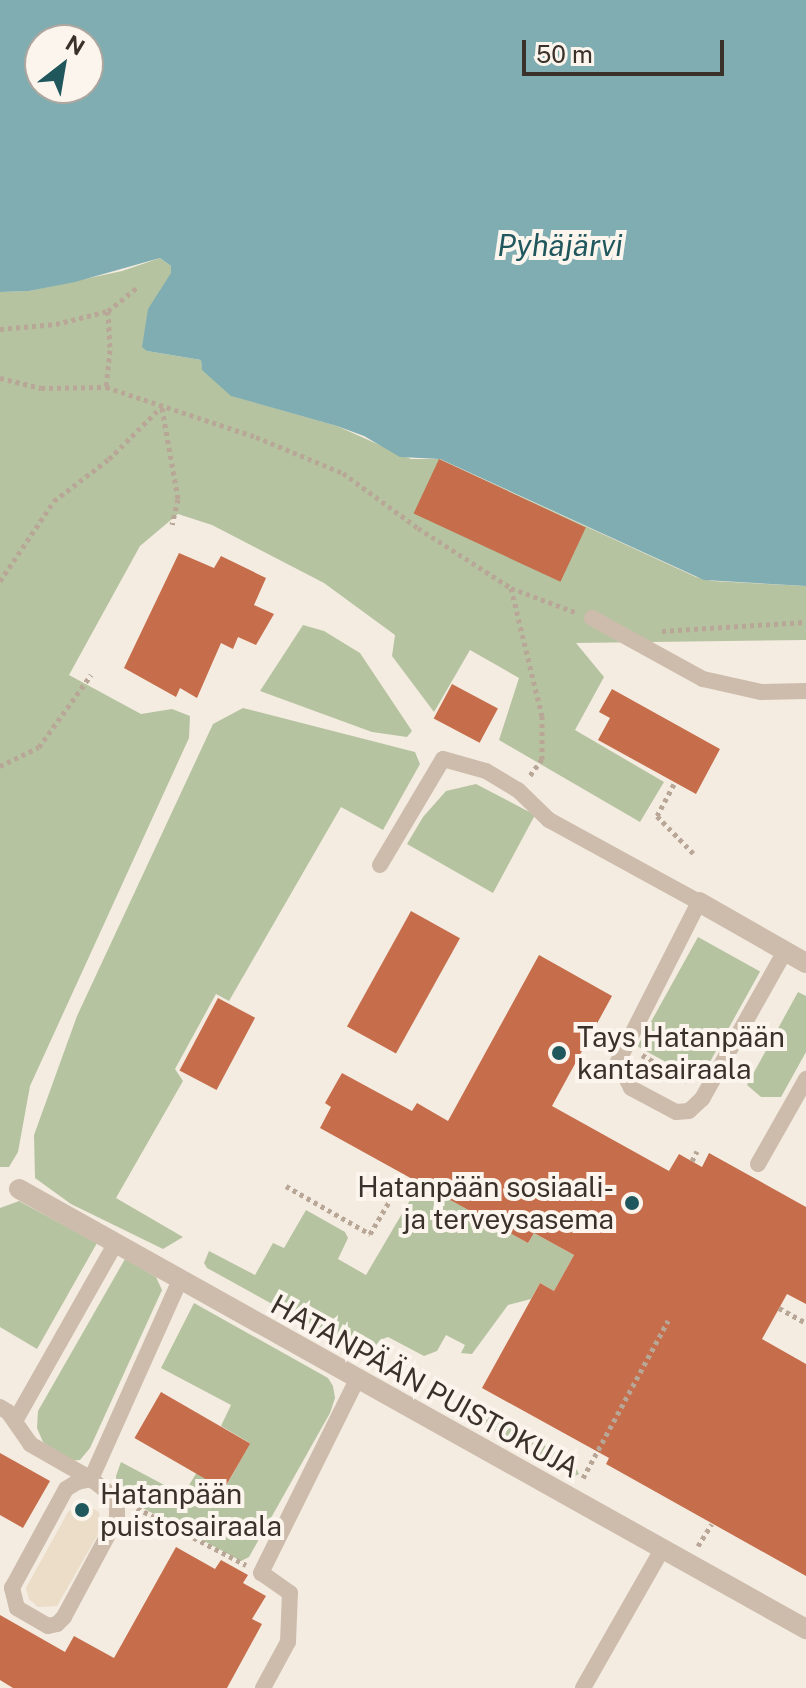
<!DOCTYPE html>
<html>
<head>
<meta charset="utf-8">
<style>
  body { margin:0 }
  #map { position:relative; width:806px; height:1688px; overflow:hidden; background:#f4ece1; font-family:"Public Sans",sans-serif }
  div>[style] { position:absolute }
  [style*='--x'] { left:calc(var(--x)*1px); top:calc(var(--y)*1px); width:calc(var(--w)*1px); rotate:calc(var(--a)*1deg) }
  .green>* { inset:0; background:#b6c3a0; transform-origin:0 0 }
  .plaza>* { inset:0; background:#ebddc8 }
  .water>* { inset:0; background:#7fadb1 }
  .building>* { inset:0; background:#c66e4c; transform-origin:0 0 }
  .path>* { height:5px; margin-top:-2.5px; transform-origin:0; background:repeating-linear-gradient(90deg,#b8a696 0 4px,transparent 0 8px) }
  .lane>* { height:16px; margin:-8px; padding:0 8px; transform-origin:8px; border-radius:8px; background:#cdbcac }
  .street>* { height:20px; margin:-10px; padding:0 10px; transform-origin:10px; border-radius:10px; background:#cdbcac }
  .dots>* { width:22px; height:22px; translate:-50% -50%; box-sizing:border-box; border:4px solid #fbf5ee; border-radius:50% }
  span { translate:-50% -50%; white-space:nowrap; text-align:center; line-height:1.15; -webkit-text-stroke:8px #fbf5ee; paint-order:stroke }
  .poi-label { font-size:28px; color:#3b312b }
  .left { translate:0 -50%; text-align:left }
  .right { translate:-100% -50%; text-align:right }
  .street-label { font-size:28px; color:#3b312b }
  .water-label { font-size:30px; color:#20575d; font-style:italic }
  .north { position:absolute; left:24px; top:24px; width:80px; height:80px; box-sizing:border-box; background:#fbf5ee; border:2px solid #aea7a0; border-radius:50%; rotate:31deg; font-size:22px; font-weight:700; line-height:32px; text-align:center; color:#3b312b }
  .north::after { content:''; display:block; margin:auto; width:28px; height:36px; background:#20575d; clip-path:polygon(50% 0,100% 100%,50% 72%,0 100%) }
  .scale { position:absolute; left:522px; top:40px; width:202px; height:36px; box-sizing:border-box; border:4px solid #3b312b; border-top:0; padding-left:10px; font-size:24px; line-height:28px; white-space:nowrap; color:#3b312b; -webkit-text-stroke:6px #fbf5ee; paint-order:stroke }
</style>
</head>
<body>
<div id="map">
  <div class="green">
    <div style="clip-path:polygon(160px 258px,171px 266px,171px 273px,147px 351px,201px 360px,202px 368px,232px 396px,337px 426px,411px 459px,439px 459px,696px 577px,712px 581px,806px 586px,806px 640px,576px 643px,604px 677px,575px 730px,664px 782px,640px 822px,499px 740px,519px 678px,470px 650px,434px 712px,392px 656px,395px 635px,324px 583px,212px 525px,178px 514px,140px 546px,69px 675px,141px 714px,172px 709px,190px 716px,189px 738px,30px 1086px,18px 1152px,9px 1167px,0 1167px,0 292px,29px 291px,122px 271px)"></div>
    <div style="clip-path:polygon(303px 625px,324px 631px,360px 653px,412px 731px,407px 737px,372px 732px,260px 691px)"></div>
    <div style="clip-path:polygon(243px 708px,415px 752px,420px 764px,383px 830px,341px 807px,229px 1001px,216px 994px,175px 1069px,183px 1081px,116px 1198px,183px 1237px,163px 1249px,71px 1204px,35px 1178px,34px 1135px,77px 1016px,213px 724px)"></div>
    <div style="clip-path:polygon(476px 784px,535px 815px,493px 893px,407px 844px,423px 817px,446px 791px)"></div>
    <div style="left:698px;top:937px;width:71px;height:125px;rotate:29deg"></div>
    <div style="clip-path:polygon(798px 992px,806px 996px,806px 1052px,781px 1097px,761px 1097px,747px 1085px)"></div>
    <div style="clip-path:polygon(420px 1183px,528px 1243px,534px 1233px,574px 1255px,554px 1291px,540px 1283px,531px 1299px,508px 1305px,472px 1354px,461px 1353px,465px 1345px,446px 1335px,437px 1351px,424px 1356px,388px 1337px,380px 1340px,370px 1353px,363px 1354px,207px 1268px,204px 1263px,209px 1251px,255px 1275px,273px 1243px,284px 1248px,306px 1210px,345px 1232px,348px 1238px,338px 1259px,366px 1275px)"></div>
    <div style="clip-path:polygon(19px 1201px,97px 1243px,37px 1349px,0 1327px,0 1208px)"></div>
    <div style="clip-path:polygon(125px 1259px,156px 1277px,162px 1290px,90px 1448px,80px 1460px,68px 1461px,43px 1442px,37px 1428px,38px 1411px)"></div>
    <div style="clip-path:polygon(194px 1303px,328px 1378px,333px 1386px,335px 1398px,330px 1413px,249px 1557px,241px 1561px,117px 1494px,116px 1476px,121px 1462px,183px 1495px,197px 1472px,225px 1488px,250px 1443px,221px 1426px,231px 1405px,161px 1368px)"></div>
    <div style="clip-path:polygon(470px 1397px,487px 1413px,572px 1461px,579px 1474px,575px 1476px,477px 1421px,464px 1407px)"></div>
  </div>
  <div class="plaza">
    <div style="clip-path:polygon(83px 1502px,99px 1512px,101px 1529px,57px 1606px,38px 1607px,29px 1599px,26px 1588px,68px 1512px)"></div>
  </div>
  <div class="water">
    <div style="clip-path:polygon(evenodd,0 0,806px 0,806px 586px,704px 580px,440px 459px,400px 457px,364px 436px,337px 426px,231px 396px,202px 370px,201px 360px,147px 351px,142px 347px,148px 309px,171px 273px,171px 266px,160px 258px,75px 282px,29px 291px,0 292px,0 0,40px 40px,88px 40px,88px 88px,40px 88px,40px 40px)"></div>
  </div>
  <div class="building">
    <div style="left:439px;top:459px;width:162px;height:60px;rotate:25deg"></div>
    <div style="clip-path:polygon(179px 553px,214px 568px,221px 556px,266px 578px,254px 605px,274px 614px,256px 645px,238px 637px,233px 649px,221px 643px,197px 698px,180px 688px,176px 697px,124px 668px)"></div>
    <div style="left:452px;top:684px;width:52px;height:39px;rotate:28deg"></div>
    <div style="clip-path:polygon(612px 689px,720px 749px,696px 794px,598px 740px,610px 718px,599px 712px)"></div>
    <div style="left:411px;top:911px;width:56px;height:132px;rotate:29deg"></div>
    <div style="clip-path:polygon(539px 955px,612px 996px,552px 1106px,669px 1171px,679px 1154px,702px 1167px,709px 1153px,806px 1207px,806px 1304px,787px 1294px,762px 1339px,806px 1364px,806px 1576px,606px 1464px,609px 1458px,482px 1388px,540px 1283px,554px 1291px,574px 1255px,534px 1233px,528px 1243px,320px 1128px,331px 1107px,325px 1103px,342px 1073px,412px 1111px,417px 1103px,448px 1121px)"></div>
    <div style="left:218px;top:998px;width:42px;height:82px;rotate:28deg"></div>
    <div style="left:161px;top:1392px;width:103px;height:53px;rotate:30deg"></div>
    <div style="clip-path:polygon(0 1453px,50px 1481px,23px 1528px,0 1515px)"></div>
    <div style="clip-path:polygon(176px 1547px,215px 1569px,221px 1560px,248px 1575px,243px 1583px,266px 1596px,252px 1619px,262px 1624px,227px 1688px,13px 1688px,0 1680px,0 1615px,65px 1652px,74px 1636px,114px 1658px)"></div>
  </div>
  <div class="path">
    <div style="--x:108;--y:311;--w:38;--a:-39"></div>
    <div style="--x:0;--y:329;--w:56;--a:-5.1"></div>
    <div style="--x:56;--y:324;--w:54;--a:-14"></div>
    <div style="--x:108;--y:311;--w:39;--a:87"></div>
    <div style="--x:110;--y:350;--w:37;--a:96"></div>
    <div style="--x:0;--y:378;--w:42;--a:13.7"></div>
    <div style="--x:41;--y:388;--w:65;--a:-0.9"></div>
    <div style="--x:106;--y:387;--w:158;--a:18.4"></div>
    <div style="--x:256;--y:437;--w:94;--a:22.5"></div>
    <div style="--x:343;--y:473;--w:93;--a:36.3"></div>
    <div style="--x:418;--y:528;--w:111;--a:32.8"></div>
    <div style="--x:511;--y:588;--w:68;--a:20.6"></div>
    <div style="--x:162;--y:408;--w:92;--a:80"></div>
    <div style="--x:178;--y:499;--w:26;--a:103"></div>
    <div style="--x:0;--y:581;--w:97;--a:-56"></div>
    <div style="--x:54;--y:501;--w:69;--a:-37.4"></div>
    <div style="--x:109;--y:459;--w:74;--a:-45"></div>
    <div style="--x:511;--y:588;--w:132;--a:76.4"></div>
    <div style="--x:542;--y:716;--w:43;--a:90"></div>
    <div style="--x:542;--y:759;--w:22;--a:126"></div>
    <div style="--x:662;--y:631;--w:144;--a:-3.6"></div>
    <div style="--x:0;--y:766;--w:43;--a:-26"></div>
    <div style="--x:39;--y:747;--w:89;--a:-54.2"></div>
    <div style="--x:674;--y:784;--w:36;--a:118"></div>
    <div style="--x:657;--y:816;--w:52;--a:45.8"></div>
    <div style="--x:642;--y:1055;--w:54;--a:29.9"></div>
    <div style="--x:692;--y:1161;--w:11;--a:-63"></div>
    <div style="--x:286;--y:1186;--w:97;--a:29.7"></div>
    <div style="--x:370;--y:1234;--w:57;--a:-59.4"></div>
    <div style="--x:779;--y:1308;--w:31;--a:29"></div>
    <div style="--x:583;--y:1478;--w:179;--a:-61.6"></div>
    <div style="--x:137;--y:1508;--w:123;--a:27.6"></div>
    <div style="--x:698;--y:1546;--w:26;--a:-58"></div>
  </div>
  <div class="lane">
    <div style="--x:592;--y:618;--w:127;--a:28.8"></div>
    <div style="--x:703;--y:679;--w:59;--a:12.6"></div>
    <div style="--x:761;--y:692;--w:45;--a:-1.3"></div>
    <div style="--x:380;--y:865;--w:123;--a:-59.3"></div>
    <div style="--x:443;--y:759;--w:45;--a:15.6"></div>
    <div style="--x:486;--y:771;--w:37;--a:31"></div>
    <div style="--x:518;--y:790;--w:43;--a:44.1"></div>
    <div style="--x:549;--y:820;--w:171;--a:28.7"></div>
    <div style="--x:699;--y:902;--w:179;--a:116.9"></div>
    <div style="--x:618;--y:1062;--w:29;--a:63"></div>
    <div style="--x:631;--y:1088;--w:51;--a:28.1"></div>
    <div style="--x:676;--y:1112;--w:13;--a:-4"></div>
    <div style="--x:689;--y:1111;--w:18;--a:-43"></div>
    <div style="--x:702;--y:1099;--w:170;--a:-60.7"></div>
    <div style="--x:758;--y:1164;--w:98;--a:-60.5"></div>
    <div style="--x:0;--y:1407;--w:9;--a:32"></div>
    <div style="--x:8;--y:1412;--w:39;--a:55"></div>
    <div style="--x:30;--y:1444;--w:70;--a:29.8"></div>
    <div style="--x:91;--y:1479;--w:24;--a:38"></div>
    <div style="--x:110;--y:1494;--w:15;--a:62"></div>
    <div style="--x:117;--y:1507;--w:11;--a:90"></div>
    <div style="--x:117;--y:1518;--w:112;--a:118.2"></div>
    <div style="--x:64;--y:1617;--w:10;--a:135"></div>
    <div style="--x:57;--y:1624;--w:9;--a:167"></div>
    <div style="--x:48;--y:1626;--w:36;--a:-150"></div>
    <div style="--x:17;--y:1608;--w:21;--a:-104"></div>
    <div style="--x:12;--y:1588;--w:113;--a:-61.4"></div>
    <div style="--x:66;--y:1489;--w:13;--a:-32"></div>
    <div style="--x:77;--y:1482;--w:14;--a:-12"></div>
    <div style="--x:15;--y:1421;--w:203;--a:-60.5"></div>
    <div style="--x:91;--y:1479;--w:218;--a:-65.9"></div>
    <div style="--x:263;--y:1688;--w:52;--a:-61.5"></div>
    <div style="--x:288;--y:1642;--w:49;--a:-87.7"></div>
    <div style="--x:290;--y:1593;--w:35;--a:-145"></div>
    <div style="--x:261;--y:1573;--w:216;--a:-63.6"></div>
    <div style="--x:583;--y:1688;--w:158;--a:-60.3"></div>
  </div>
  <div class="street">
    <div style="--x:699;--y:902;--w:123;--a:29.7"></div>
    <div style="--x:19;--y:1189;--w:902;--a:29.21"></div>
  </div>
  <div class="dots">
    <div style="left:559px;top:1053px;background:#20575d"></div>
    <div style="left:632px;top:1203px;background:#20575d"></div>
    <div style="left:82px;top:1510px;background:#20575d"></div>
  </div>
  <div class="poi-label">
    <span class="left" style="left:577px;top:1053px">Tays Hatanpään<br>kantasairaala</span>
    <span class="right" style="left:614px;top:1203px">Hatanpään sosiaali-<br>ja terveysasema</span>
    <span class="left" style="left:100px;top:1510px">Hatanpään<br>puistosairaala</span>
  </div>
  <div class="street-label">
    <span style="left:425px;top:1386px;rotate:29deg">HATANPÄÄN PUISTOKUJA</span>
  </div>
  <div class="water-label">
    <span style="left:560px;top:245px">Pyhäjärvi</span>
  </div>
  <div class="north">N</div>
  <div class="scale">50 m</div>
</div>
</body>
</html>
